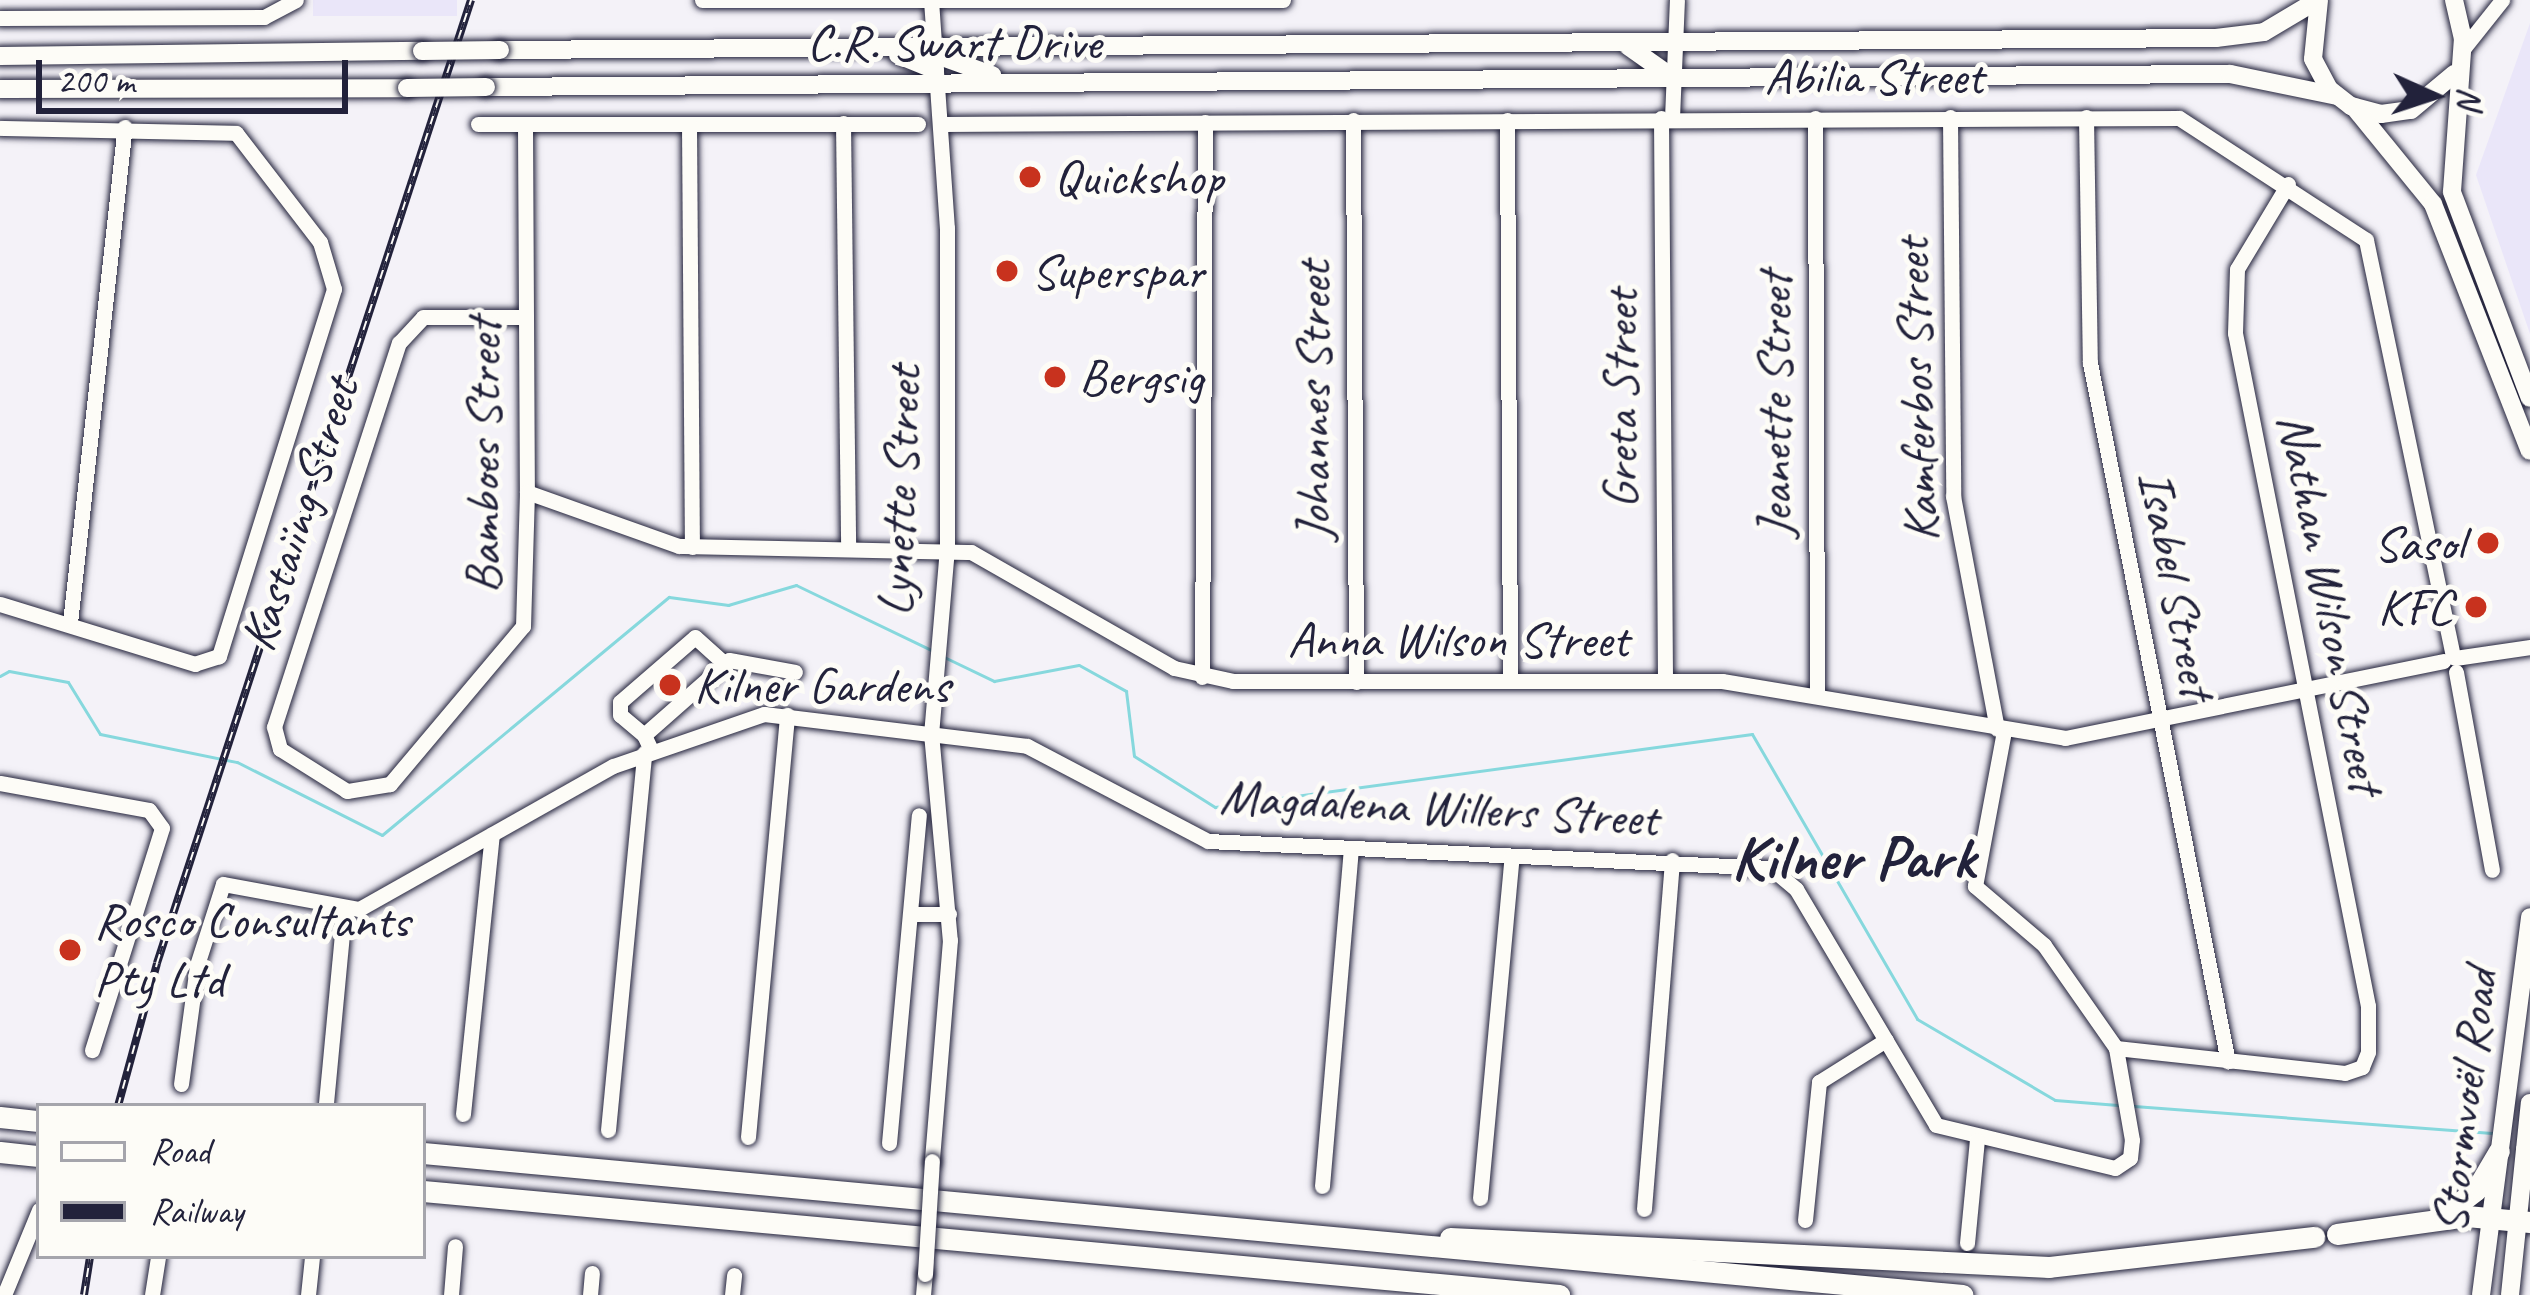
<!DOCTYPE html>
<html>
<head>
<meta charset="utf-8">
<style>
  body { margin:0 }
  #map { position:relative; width:2530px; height:1295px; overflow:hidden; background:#f4f2f8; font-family:Caveat,sans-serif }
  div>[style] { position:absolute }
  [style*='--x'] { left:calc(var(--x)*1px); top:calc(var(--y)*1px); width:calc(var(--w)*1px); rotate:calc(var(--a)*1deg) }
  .built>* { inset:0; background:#eae6f9; transform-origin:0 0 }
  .stream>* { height:3px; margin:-1.5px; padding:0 1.5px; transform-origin:1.5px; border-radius:1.5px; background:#86d8dd }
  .roads { filter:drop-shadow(0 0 3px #22223b) drop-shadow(0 0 3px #22223b) }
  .minor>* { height:15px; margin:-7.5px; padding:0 7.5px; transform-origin:7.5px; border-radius:7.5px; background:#fdfcf7 }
  .major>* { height:18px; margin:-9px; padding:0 9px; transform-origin:9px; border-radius:9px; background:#fdfcf7 }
  .highway>* { height:21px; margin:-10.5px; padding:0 10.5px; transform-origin:10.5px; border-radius:10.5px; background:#fdfcf7 }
  .rail>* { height:8px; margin-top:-4px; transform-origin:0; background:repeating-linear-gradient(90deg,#fdfcf7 0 9px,#22223b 0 18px); box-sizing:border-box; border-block:3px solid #22223b }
  .bridges { filter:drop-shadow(0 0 3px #22223b) drop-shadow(0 0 3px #22223b) }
  .minor-bridge>* { height:15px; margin:-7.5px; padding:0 7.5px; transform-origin:7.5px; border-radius:7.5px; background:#fdfcf7 }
  .major-bridge>* { height:18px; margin:-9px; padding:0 9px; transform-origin:9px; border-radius:9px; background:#fdfcf7 }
  .dots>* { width:33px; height:33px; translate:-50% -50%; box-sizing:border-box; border:6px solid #fdfcf7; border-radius:50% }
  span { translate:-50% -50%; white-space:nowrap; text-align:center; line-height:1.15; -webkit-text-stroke:10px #fdfcf7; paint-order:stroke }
  .street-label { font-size:51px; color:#22223b }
  .poi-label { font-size:51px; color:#22223b }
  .left { translate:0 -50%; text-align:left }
  .right { translate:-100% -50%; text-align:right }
  .district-label { font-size:63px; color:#22223b; font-weight:700 }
  .legend { position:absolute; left:36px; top:1103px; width:390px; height:156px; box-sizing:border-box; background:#fdfcf7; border:3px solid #a5a5ac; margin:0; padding:15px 21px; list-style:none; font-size:36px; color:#22223b }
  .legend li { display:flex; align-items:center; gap:24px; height:60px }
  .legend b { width:60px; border:3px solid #a5a5ac }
  .north { position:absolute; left:2374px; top:36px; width:120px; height:120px; -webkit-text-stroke:9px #fdfcf7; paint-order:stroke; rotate:93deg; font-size:33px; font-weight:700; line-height:48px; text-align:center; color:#22223b }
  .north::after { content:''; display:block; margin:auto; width:42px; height:54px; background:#22223b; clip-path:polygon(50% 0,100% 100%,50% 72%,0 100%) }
  .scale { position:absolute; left:36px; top:60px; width:312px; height:54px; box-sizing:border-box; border:6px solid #22223b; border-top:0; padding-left:15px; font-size:36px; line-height:42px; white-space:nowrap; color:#22223b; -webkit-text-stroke:9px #fdfcf7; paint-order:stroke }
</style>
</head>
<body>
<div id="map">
  <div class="built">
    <div style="left:313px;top:0;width:144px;height:16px"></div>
    <div style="clip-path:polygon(2530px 23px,2530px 334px,2476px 175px)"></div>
  </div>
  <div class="stream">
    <div style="--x:942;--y:656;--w:58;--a:25.7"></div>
    <div style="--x:994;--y:681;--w:86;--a:-10.7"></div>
    <div style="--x:1079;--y:665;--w:54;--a:29"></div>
    <div style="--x:1126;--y:691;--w:65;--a:83"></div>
    <div style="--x:1134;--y:756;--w:96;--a:32.2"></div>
    <div style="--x:1215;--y:807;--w:542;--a:-7.74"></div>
    <div style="--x:1752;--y:734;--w:329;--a:59.9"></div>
    <div style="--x:1917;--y:1019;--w:160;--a:30.4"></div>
    <div style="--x:2055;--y:1100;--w:63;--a:4.5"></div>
    <div style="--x:0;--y:676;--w:10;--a:-29"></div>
    <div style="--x:9;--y:671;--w:60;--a:10.6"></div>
    <div style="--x:68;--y:682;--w:61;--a:58.4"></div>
    <div style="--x:100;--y:734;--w:140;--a:11.6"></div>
    <div style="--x:237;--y:762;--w:162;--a:26.7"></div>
    <div style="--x:382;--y:835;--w:373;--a:-39.7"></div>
    <div style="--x:669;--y:597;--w:60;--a:7.7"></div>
    <div style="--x:728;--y:605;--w:71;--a:-16.4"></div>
    <div style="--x:796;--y:585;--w:152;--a:25.7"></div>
    <div style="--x:2134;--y:1106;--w:362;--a:4.3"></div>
  </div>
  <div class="roads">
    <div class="minor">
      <div style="--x:702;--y:0;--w:581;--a:0"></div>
      <div style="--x:931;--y:0;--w:229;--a:86"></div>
      <div style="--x:947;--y:228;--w:320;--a:90"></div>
      <div style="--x:947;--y:548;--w:186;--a:94.9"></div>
      <div style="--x:931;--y:733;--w:208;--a:84.8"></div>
      <div style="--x:950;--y:940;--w:222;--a:94.7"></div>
      <div style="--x:0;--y:18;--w:264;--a:-0.2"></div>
      <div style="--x:264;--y:17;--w:36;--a:-28"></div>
      <div style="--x:2463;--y:49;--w:63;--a:-51.5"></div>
      <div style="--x:1950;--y:117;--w:379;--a:89.5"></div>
      <div style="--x:1953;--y:496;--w:237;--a:79.3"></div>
      <div style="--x:2086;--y:117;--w:246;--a:89.1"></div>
      <div style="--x:2090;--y:363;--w:712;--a:78.83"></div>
      <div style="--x:1661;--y:118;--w:562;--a:89.59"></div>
      <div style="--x:1672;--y:118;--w:118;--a:-87.6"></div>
      <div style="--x:1815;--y:118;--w:573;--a:89.8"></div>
      <div style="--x:1353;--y:120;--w:562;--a:89.69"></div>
      <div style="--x:1507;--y:120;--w:560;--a:89.69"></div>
      <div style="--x:843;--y:123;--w:422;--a:89.3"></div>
      <div style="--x:478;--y:124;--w:440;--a:0"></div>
      <div style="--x:689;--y:124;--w:423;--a:89.6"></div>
      <div style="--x:943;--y:124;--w:1236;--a:-0.28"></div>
      <div style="--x:2179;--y:118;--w:223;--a:33.1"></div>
      <div style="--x:2366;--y:240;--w:426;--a:78.2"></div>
      <div style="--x:525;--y:126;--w:191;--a:89.7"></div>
      <div style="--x:526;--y:317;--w:175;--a:89.7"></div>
      <div style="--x:527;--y:492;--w:134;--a:91.7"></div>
      <div style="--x:523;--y:626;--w:207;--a:130.1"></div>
      <div style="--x:390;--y:784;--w:44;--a:170.8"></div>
      <div style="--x:347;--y:791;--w:79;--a:-147.9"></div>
      <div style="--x:280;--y:749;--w:23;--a:-105"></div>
      <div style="--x:274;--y:727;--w:404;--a:-72"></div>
      <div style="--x:399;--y:343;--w:35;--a:-47"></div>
      <div style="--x:423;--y:317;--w:103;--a:0"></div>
      <div style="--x:0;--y:128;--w:236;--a:1.2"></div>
      <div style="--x:236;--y:133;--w:138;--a:52.4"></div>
      <div style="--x:320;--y:242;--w:49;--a:73.4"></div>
      <div style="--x:334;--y:289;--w:385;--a:107.4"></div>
      <div style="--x:219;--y:656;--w:25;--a:162"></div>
      <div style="--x:195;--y:664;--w:204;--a:-162.9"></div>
      <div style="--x:527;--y:492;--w:161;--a:19.6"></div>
      <div style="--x:679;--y:546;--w:292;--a:1.2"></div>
      <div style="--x:971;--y:552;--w:234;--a:29.7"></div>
      <div style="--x:1174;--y:668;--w:60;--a:12.4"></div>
      <div style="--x:1233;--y:681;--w:489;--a:0"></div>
      <div style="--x:1722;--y:681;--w:348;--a:9.4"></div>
      <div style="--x:2065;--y:738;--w:386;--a:-11.5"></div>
      <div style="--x:70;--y:623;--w:499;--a:-83.7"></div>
      <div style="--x:2455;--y:658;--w:76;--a:-8.3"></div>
      <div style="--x:2456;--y:672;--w:201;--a:79.7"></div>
      <div style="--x:1202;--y:677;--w:555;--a:-89.69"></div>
      <div style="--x:644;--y:735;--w:31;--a:-140"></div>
      <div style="--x:620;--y:715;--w:13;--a:-90"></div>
      <div style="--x:620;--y:702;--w:99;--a:-40.9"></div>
      <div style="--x:695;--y:637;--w:39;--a:42"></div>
      <div style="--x:651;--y:750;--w:17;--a:-115"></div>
      <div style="--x:644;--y:735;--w:113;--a:-41.4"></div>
      <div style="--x:729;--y:660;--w:67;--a:10.3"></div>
      <div style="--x:0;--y:783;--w:151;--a:10.3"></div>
      <div style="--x:149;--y:810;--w:22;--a:54"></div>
      <div style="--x:162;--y:828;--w:233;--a:107.5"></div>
      <div style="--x:911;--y:914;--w:38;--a:0"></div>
      <div style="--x:2116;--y:1048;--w:230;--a:6.2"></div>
      <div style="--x:2345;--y:1073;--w:18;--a:-19"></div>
      <div style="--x:2362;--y:1067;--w:16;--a:-68"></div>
      <div style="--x:2368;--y:1052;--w:46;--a:-90"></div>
      <div style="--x:2368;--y:1006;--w:686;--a:-101.18"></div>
      <div style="--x:2235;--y:333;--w:64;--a:-88.2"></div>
      <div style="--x:2237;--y:269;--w:99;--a:-59"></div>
      <div style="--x:181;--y:1084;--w:120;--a:-82.3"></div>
      <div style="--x:197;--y:965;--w:85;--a:-72.2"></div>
      <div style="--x:223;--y:884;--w:138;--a:10.4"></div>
      <div style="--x:359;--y:909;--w:291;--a:-29.4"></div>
      <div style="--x:613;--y:766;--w:160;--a:-19"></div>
      <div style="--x:764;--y:714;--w:265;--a:6.9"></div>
      <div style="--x:1027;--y:746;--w:204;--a:27.7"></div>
      <div style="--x:1208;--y:841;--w:564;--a:2.75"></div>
      <div style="--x:1771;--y:868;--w:33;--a:40"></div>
      <div style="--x:1796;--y:889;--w:274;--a:59.3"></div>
      <div style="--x:1936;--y:1125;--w:184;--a:13.5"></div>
      <div style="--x:2115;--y:1168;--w:18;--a:-34"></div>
      <div style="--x:2130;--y:1158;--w:18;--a:-84"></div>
      <div style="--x:2132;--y:1140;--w:93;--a:-99.9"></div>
      <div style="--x:2116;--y:1048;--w:126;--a:-125"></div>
      <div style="--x:2044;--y:945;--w:91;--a:-139.5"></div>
      <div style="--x:1975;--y:886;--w:158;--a:-79.4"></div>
      <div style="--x:326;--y:1103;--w:193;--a:-84.6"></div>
      <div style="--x:463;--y:1114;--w:281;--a:-84.1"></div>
      <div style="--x:608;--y:1130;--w:379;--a:-84.5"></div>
      <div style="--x:748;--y:1137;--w:424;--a:-84.7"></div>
      <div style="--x:889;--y:1143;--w:329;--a:-84.8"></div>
      <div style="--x:1322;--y:1186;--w:338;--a:-85.1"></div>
      <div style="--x:1480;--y:1198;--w:343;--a:-84.7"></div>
      <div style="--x:1644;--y:1209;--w:350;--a:-85.4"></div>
      <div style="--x:1805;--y:1220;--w:139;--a:-84.2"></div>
      <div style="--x:1819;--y:1082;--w:79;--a:-32.1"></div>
      <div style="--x:1967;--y:1243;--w:103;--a:-84.5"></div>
      <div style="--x:4;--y:1295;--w:92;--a:-67.6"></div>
      <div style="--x:152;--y:1295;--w:39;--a:-81"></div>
      <div style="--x:308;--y:1295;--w:39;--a:-84"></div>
      <div style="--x:451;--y:1295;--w:49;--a:-85.3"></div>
      <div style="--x:590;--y:1295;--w:22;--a:-85"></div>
      <div style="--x:732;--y:1295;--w:20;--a:-84"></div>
      <div style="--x:923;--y:1295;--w:21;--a:-85"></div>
    </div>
    <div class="major">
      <div style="--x:2319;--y:0;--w:59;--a:95.8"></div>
      <div style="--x:2313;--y:59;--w:34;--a:62"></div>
      <div style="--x:2329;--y:89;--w:28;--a:38"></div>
      <div style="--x:2351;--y:106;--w:31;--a:15"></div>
      <div style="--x:2381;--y:114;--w:30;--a:-8"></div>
      <div style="--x:2411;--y:110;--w:56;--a:-39.9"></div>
      <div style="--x:2454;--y:0;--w:39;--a:77"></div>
      <div style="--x:2463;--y:38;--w:154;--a:94.1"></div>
      <div style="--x:2452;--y:192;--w:220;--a:69.3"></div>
      <div style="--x:1628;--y:46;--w:54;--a:35.2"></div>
      <div style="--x:500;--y:50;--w:1716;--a:-0.4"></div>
      <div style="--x:2216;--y:38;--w:48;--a:-7.1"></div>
      <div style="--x:2264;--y:32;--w:63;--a:-30.7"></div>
      <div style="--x:934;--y:54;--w:62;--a:19.9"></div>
      <div style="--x:898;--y:55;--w:40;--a:22"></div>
      <div style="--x:0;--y:56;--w:422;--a:-0.7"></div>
      <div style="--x:486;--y:87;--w:1744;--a:-0.43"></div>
      <div style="--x:2230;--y:74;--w:109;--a:11.6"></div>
      <div style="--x:0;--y:89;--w:407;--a:-0.1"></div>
      <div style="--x:2354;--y:107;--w:125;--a:50.8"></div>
      <div style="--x:2433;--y:204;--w:265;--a:68.6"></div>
      <div style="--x:2481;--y:1295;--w:381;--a:-82.6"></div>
      <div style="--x:2510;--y:1295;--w:193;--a:-84.1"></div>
    </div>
    <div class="highway">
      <div style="--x:0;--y:1117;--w:39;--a:6"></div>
      <div style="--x:2526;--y:1149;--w:29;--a:82"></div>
      <div style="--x:0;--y:1152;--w:39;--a:6"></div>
      <div style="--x:423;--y:1153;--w:1546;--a:5.27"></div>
      <div style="--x:423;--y:1191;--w:1141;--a:5.23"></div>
      <div style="--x:2441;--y:1217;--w:44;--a:-37.6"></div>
      <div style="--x:2476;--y:1190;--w:45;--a:-59.5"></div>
      <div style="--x:2337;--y:1234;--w:131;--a:-7.9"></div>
      <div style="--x:2467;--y:1216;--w:63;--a:5.4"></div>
      <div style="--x:1450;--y:1238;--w:600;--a:2.77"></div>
      <div style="--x:2049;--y:1267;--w:267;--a:-6.5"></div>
    </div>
  </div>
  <div class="rail">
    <div style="--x:118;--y:1106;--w:148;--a:-74.7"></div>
    <div style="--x:157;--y:963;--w:1013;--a:-71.94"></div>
    <div style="--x:84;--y:1295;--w:39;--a:-81"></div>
  </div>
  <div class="bridges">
    <div class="minor-bridge">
      <div style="--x:925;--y:1274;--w:113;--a:-86.5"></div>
    </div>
    <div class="major-bridge">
      <div style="--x:422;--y:51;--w:78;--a:-0.7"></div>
      <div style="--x:407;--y:88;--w:79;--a:-0.7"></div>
    </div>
  </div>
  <div class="dots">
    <div style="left:1030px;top:177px;background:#c8321e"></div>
    <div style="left:1007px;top:271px;background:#c8321e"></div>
    <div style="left:1055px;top:377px;background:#c8321e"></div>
    <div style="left:2488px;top:543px;background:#c8321e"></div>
    <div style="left:2476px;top:607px;background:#c8321e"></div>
    <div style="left:670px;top:685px;background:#c8321e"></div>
    <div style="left:70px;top:950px;background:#c8321e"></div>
  </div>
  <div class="street-label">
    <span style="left:954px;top:42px">C.R. Swart Drive</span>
    <span style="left:1874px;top:76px">Abilia Street</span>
    <span style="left:1916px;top:390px;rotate:-92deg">Kamferbos Street</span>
    <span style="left:1620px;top:399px;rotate:-90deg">Greta Street</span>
    <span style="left:1313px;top:401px;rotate:-90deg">Johannes Street</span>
    <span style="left:1774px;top:405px;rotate:-90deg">Jeanette Street</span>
    <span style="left:483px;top:456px;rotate:-90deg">Bamboes Street</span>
    <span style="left:899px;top:491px;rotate:-88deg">Lynette Street</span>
    <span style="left:299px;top:514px;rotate:-72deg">Kastaiing Street</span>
    <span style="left:2177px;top:584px;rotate:79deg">Isabel Street</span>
    <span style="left:2331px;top:603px;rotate:79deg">Nathan Wilson Street</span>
    <span style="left:1458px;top:639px">Anna Wilson Street</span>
    <span style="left:1439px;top:807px;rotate:3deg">Magdalena Willers Street</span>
    <span style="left:2464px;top:1101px;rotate:-83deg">Stormvoël Road</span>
  </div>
  <div class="poi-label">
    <span class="left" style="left:1054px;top:177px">Quickshop</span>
    <span class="left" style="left:1031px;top:271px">Superspar</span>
    <span class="left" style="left:1079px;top:377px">Bergsig</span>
    <span class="right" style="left:2464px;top:543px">Sasol</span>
    <span class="right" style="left:2452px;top:607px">KFC</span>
    <span class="left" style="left:694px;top:685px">Kilner Gardens</span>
    <span class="left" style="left:94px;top:950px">Rosco Consultants<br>Pty Ltd</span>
  </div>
  <div class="district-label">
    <span style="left:1853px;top:858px">Kilner Park</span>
  </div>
  <ul class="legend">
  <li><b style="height:15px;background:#fdfcf7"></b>Road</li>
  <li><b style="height:15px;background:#22223b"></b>Railway</li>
  </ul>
  <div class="north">N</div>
  <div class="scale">200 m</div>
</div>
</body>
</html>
